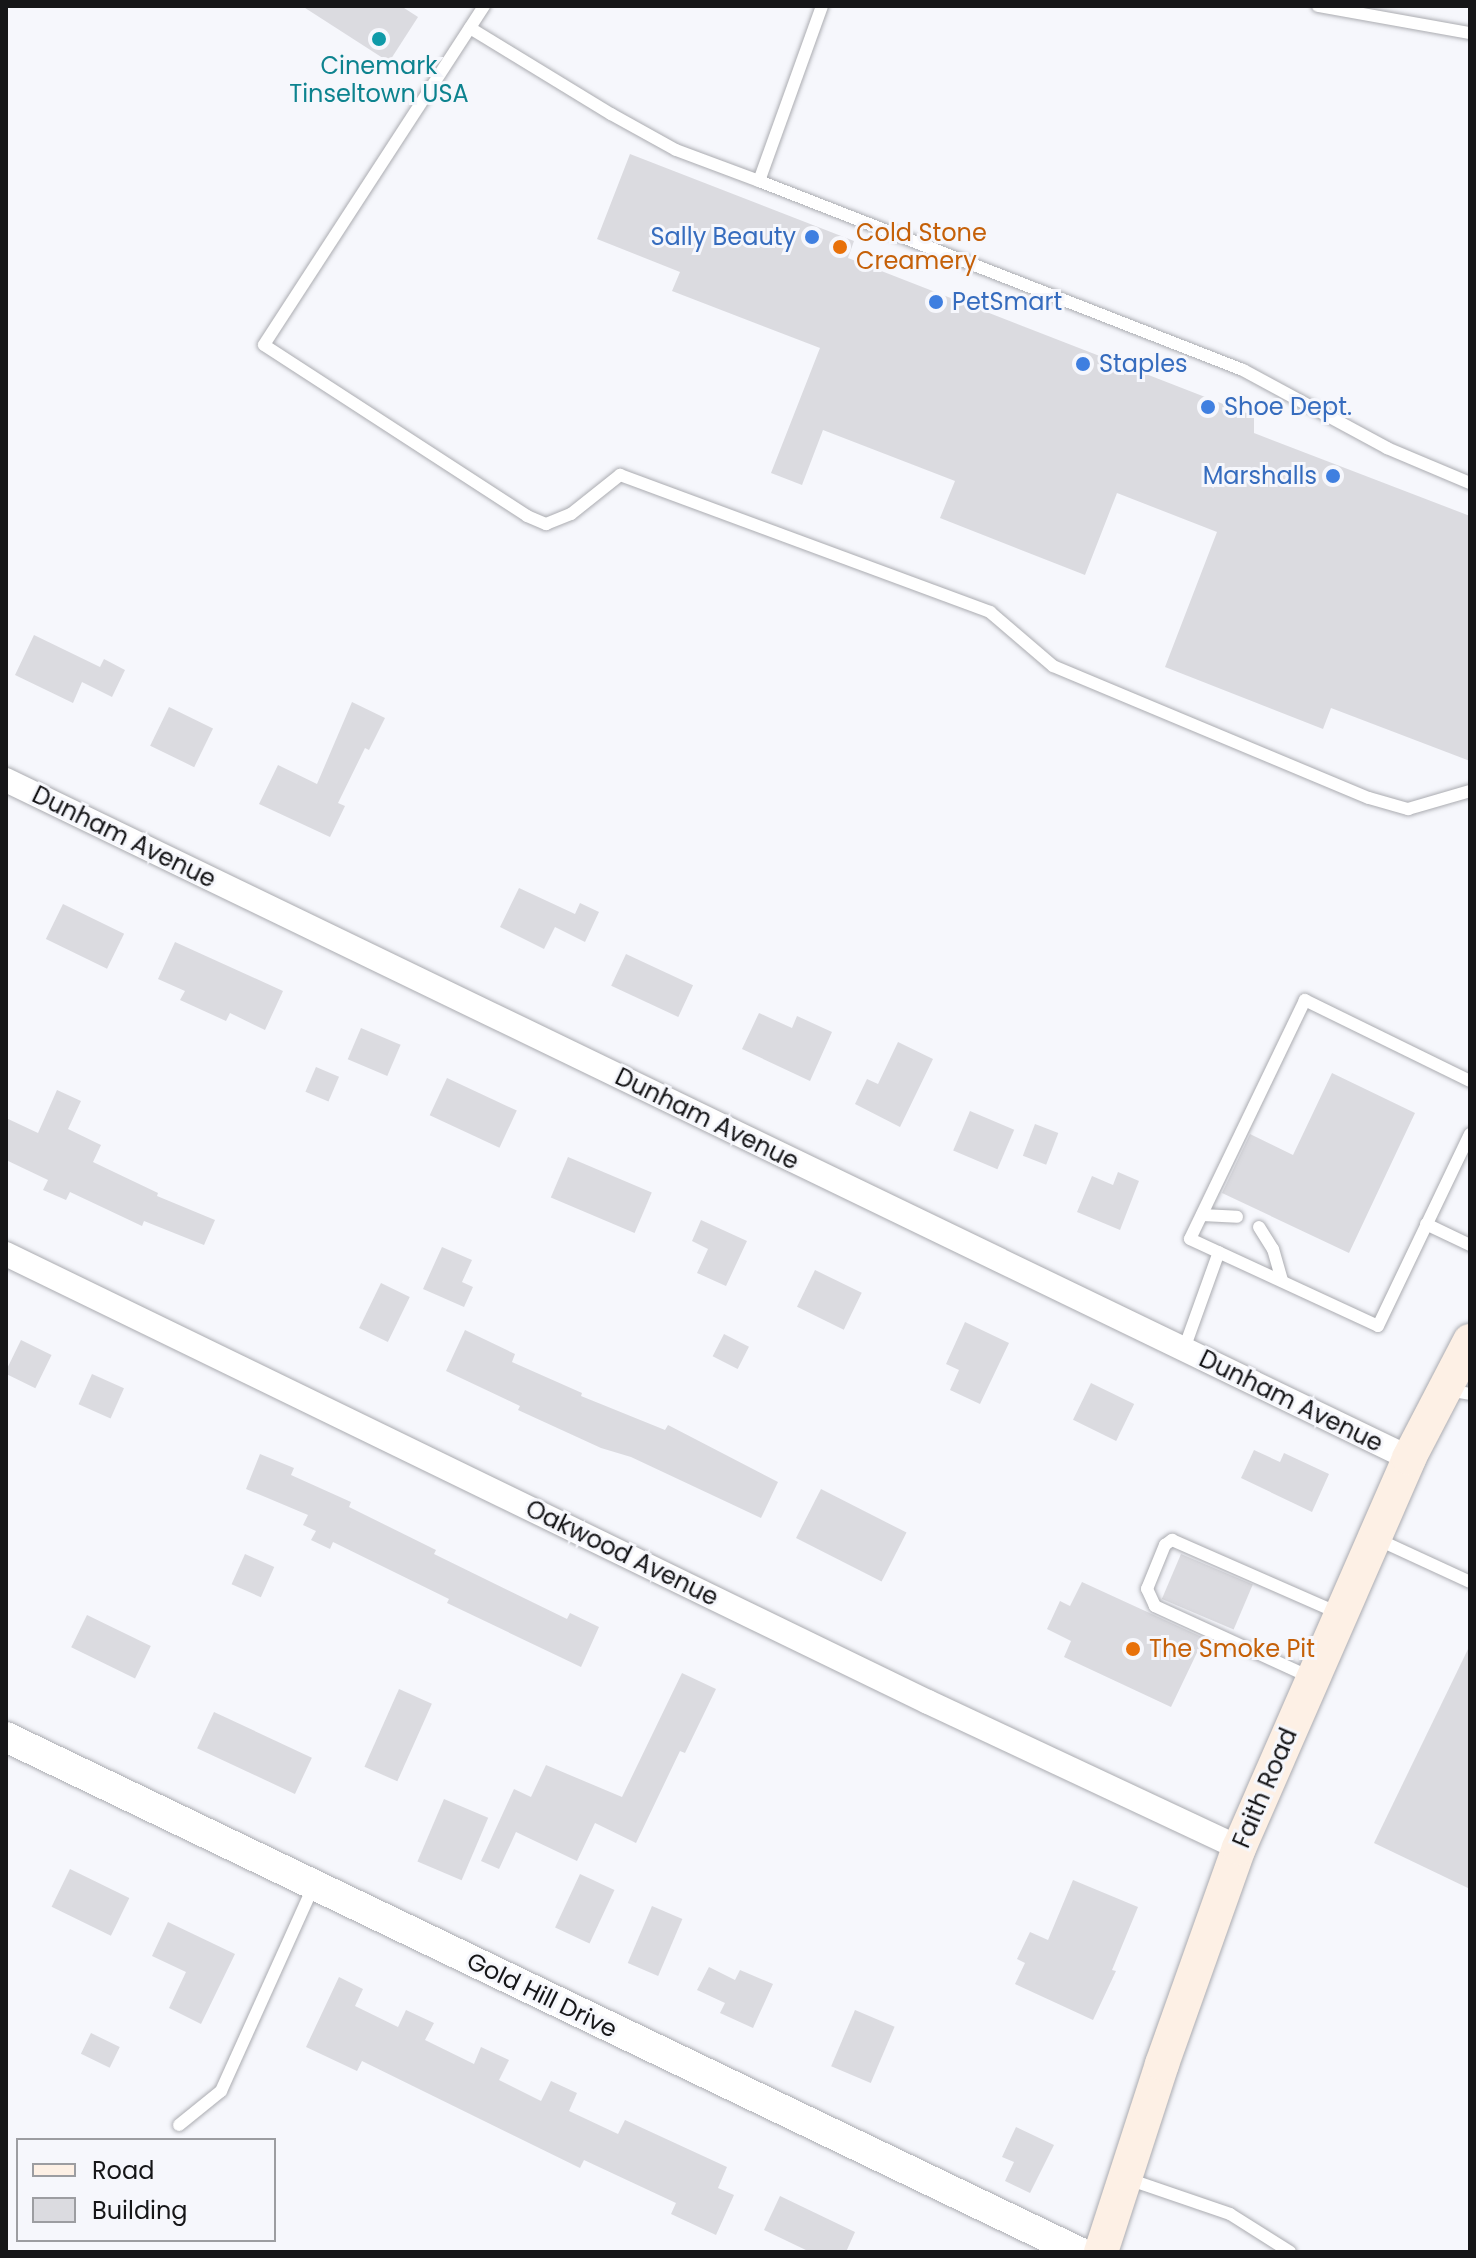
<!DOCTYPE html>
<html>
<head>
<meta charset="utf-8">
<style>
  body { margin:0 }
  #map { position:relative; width:1476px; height:2258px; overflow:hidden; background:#f6f7fc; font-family:Poppins,sans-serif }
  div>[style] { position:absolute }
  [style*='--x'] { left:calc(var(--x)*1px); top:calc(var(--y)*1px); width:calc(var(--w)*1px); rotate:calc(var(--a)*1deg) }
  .building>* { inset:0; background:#dbdbe0; transform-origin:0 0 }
  .roads { filter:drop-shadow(0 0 2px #abacb1) drop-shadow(0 0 2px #abacb1) }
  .service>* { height:12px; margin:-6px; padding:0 6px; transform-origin:6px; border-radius:6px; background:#fff }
  .minor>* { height:24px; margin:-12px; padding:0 12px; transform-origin:12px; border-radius:12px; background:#fff }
  .tertiary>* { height:30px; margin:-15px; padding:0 15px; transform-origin:15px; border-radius:15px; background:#fff }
  .secondary>* { height:34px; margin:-17px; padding:0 17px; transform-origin:17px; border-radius:17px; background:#fdf0e5 }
  .dots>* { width:22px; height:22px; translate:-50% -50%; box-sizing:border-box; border:4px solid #f6f7fc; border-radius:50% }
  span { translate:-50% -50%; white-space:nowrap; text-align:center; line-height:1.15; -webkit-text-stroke:6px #f6f7fc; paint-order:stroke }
  .culture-label { font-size:24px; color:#0d838f }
  .food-label { font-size:24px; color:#c56008 }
  .left { translate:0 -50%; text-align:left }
  .shop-label { font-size:24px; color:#366cbe }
  .right { translate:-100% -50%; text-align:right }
  .street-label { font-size:24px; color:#161618 }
  .frame { position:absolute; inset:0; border:8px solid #161618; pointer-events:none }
  .legend { position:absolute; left:16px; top:2138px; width:260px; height:104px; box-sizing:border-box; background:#f6f7fc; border:2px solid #9c9da1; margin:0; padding:10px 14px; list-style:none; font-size:24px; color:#161618 }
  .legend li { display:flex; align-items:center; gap:16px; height:40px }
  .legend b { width:40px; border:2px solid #9c9da1 }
</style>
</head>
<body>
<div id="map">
  <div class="building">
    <div style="clip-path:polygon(302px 6px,401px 6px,418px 17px,389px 62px)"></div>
    <div style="clip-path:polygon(630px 154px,854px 241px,848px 258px,1254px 416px,1254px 433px,1470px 516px,1470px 761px,1331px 708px,1323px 729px,1165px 667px,1217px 532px,1117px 493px,1085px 575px,940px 518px,955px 481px,823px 430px,802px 485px,771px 473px,820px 348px,672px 291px,680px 272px,597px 239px)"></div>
    <div style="clip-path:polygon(34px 635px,100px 667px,104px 659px,125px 670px,112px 697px,82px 682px,73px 703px,15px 675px)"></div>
    <div style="clip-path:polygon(352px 702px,385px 718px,369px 750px,365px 748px,338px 803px,345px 806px,330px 837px,259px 804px,278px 765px,317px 784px)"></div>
    <div style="left:169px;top:707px;width:49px;height:43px;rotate:26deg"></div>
    <div style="clip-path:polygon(519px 888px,575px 914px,580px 903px,599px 912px,585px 942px,555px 927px,544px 949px,500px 927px)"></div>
    <div style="left:63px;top:904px;width:68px;height:39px;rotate:26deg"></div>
    <div style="clip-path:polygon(175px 942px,283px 991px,265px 1030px,230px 1013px,226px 1021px,180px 1000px,185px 991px,158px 979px)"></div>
    <div style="left:626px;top:954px;width:74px;height:35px;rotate:25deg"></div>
    <div style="clip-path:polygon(759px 1013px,792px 1028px,797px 1016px,832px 1032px,810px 1081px,742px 1049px)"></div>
    <div style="left:361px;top:1028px;width:43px;height:34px;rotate:23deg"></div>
    <div style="clip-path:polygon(898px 1042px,933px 1059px,900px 1127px,855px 1104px,867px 1079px,878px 1084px)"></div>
    <div style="left:316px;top:1067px;width:25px;height:27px;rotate:23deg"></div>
    <div style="clip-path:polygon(1332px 1073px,1415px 1113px,1349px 1253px,1222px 1193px,1250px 1134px,1293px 1155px)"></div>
    <div style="left:447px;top:1078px;width:77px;height:41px;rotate:25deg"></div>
    <div style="clip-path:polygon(57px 1090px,81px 1101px,68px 1129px,101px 1145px,93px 1162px,158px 1193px,157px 1196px,215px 1220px,204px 1245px,144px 1221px,142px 1226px,70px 1192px,66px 1200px,43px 1190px,48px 1180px,6px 1160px,6px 1118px,38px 1133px)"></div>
    <div style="left:970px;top:1111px;width:48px;height:43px;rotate:23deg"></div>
    <div style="left:1035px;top:1124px;width:25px;height:34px;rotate:21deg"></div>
    <div style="left:568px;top:1157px;width:91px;height:44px;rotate:23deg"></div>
    <div style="clip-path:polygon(1118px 1172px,1139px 1181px,1120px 1230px,1077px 1212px,1092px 1176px,1113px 1185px)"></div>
    <div style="clip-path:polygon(701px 1220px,747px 1241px,726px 1286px,697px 1273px,708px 1249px,692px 1241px)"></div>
    <div style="clip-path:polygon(442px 1247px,472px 1260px,462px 1282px,473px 1287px,464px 1307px,423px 1289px)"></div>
    <div style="left:815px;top:1270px;width:52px;height:41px;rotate:26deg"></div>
    <div style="left:381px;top:1283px;width:32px;height:50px;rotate:26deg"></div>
    <div style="clip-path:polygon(965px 1322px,1009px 1343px,980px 1404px,950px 1390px,959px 1370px,946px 1364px)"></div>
    <div style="clip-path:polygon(465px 1330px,515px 1354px,512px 1362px,582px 1393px,581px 1396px,665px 1430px,668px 1425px,778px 1482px,761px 1518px,631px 1457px,601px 1448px,518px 1410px,520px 1406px,446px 1371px)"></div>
    <div style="left:724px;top:1334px;width:28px;height:25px;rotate:27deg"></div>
    <div style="left:21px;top:1340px;width:34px;height:37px;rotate:26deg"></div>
    <div style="left:92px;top:1374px;width:35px;height:33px;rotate:24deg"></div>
    <div style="left:1091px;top:1383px;width:48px;height:41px;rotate:26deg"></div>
    <div style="clip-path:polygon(1254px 1450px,1280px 1462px,1284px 1453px,1329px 1474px,1312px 1512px,1241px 1478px)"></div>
    <div style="clip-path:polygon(260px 1454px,294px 1468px,291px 1475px,351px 1502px,349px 1507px,436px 1550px,434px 1554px,567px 1619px,570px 1613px,599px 1627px,581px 1667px,447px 1603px,449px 1599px,333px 1542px,330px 1549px,311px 1540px,316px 1531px,303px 1525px,308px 1515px,246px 1489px)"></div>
    <div style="left:821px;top:1489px;width:96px;height:55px;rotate:27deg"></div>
    <div style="left:245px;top:1554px;width:32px;height:33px;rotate:24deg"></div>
    <div style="left:1181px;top:1554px;width:78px;height:49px;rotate:23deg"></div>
    <div style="clip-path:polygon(1082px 1582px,1204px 1638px,1171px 1707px,1064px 1657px,1071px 1641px,1047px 1629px,1060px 1601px,1070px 1606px)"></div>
    <div style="left:87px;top:1615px;width:71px;height:36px;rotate:26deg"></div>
    <div style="clip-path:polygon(1470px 1645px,1470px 1889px,1374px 1843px)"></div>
    <div style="clip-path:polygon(682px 1673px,716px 1689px,685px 1753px,680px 1751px,636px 1843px,595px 1823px,577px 1861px,516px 1832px,499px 1869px,481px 1861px,514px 1789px,531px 1797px,546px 1765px,622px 1797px)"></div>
    <div style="left:399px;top:1689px;width:36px;height:85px;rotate:24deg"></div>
    <div style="left:214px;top:1712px;width:108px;height:40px;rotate:25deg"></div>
    <div style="left:444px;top:1799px;width:48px;height:68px;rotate:23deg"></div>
    <div style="left:70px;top:1869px;width:66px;height:42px;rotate:26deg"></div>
    <div style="left:580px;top:1874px;width:38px;height:59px;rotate:25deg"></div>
    <div style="clip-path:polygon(1073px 1880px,1138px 1907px,1112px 1970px,1116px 1971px,1093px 2020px,1015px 1984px,1025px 1963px,1017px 1959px,1030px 1932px,1048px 1940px)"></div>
    <div style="left:652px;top:1906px;width:33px;height:62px;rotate:23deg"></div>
    <div style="clip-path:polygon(168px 1922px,235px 1954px,201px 2024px,169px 2008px,186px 1972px,152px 1956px)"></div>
    <div style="clip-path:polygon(709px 1967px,735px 1980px,740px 1970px,773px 1984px,753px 2028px,720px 2013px,725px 2003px,697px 1990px)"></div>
    <div style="clip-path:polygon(339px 1977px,363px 1989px,355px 2006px,398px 2027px,406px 2010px,434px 2023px,425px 2040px,474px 2064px,481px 2047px,509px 2060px,499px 2080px,541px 2101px,551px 2081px,577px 2093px,569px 2111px,618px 2134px,625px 2120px,727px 2167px,718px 2188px,734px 2195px,716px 2235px,671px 2214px,676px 2203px,584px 2160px,580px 2168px,362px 2061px,357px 2071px,306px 2047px)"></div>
    <div style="left:855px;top:2010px;width:43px;height:61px;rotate:23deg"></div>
    <div style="left:91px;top:2033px;width:32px;height:23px;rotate:26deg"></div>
    <div style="clip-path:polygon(1016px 2127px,1054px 2145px,1030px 2193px,1005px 2181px,1014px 2162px,1002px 2157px)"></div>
    <div style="clip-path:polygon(780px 2196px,855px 2232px,846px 2252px,810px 2252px,764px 2230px)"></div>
  </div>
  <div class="roads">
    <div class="service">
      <div style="--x:484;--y:6;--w:404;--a:123"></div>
      <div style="--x:264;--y:345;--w:314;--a:33"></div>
      <div style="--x:527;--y:516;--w:21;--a:23"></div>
      <div style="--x:546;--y:524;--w:27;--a:-22"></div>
      <div style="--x:571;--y:514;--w:63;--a:-38.5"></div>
      <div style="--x:620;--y:475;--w:395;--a:20.3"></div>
      <div style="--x:990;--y:612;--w:83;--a:40.6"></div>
      <div style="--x:1053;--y:666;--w:342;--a:22.7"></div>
      <div style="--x:1369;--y:798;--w:41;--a:15.8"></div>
      <div style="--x:1408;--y:809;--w:65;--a:-16.2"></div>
      <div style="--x:822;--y:6;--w:186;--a:109.8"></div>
      <div style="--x:759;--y:181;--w:520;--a:21.33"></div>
      <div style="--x:1243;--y:370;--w:164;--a:28.4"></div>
      <div style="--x:1387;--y:448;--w:90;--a:22.9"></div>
      <div style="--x:1318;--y:6;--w:154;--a:10.1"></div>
      <div style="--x:470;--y:28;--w:165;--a:31.4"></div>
      <div style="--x:611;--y:114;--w:74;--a:29"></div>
      <div style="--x:676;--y:150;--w:89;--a:20.5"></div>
      <div style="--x:1470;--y:1081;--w:184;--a:-153.9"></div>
      <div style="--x:1305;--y:1000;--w:265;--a:115.7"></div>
      <div style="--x:1190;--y:1239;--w:207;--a:24.8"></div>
      <div style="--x:1378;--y:1326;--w:213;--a:-64.4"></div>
      <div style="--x:1202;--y:1215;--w:35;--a:3"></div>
      <div style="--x:1426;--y:1224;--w:49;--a:25.5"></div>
      <div style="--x:1259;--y:1227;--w:26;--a:58"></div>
      <div style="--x:1273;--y:1249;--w:33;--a:74"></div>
      <div style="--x:1184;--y:1349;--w:103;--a:-70.2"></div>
      <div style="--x:1448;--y:1390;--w:22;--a:10"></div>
      <div style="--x:1377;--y:1539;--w:102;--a:24.8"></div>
      <div style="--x:1312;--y:1678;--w:173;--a:-155.4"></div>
      <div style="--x:1155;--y:1606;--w:19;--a:-115"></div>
      <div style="--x:1147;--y:1589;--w:48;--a:-67.8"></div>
      <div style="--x:1165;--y:1545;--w:9;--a:-36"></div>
      <div style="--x:1172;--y:1540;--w:181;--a:23.7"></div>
      <div style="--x:179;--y:2125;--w:54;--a:-39"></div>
      <div style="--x:221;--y:2091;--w:226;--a:-65.7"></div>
      <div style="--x:1128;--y:2179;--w:108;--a:18.9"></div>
      <div style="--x:1230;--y:2214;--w:71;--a:32.3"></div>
    </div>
    <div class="minor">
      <div style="--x:6;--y:780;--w:1558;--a:25.79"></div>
      <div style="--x:6;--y:1254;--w:1025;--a:25.92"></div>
      <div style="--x:928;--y:1702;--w:344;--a:25.1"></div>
    </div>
    <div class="tertiary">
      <div style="--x:6;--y:1737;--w:1190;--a:25.64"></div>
    </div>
    <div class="secondary">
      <div style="--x:1101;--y:2252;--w:198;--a:-72"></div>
      <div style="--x:1162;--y:2064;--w:229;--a:-70.4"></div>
      <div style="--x:1239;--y:1848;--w:425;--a:-66.4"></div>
      <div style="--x:1409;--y:1458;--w:132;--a:-62.5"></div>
    </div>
  </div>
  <div class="dots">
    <div style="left:379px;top:39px;background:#0f9aa8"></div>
    <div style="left:812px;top:237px;background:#3f7fe0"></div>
    <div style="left:840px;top:247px;background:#e8710a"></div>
    <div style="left:936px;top:302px;background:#3f7fe0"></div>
    <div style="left:1083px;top:364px;background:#3f7fe0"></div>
    <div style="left:1208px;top:407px;background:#3f7fe0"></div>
    <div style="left:1333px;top:476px;background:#3f7fe0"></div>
    <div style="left:1133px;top:1649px;background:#e8710a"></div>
  </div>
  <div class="culture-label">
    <span style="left:379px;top:80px">Cinemark<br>Tinseltown USA</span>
  </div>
  <div class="food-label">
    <span class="left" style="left:856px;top:247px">Cold Stone<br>Creamery</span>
    <span class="left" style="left:1149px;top:1649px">The Smoke Pit</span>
  </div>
  <div class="shop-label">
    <span class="right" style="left:796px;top:237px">Sally Beauty</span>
    <span class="left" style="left:952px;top:302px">PetSmart</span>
    <span class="left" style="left:1099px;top:364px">Staples</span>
    <span class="left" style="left:1224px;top:407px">Shoe Dept.</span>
    <span class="right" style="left:1317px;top:476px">Marshalls</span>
  </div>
  <div class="street-label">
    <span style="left:124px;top:837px;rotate:26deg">Dunham Avenue</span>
    <span style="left:707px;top:1119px;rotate:26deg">Dunham Avenue</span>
    <span style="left:1291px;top:1401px;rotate:26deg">Dunham Avenue</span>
    <span style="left:622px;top:1553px;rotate:26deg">Oakwood Avenue</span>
    <span style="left:1265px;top:1788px;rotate:-67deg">Faith Road</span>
    <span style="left:542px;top:1995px;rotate:26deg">Gold Hill Drive</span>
  </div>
  <div class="frame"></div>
  <ul class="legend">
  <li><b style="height:10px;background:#fdf0e5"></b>Road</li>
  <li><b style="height:22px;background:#dbdbe0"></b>Building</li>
  </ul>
</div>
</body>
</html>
